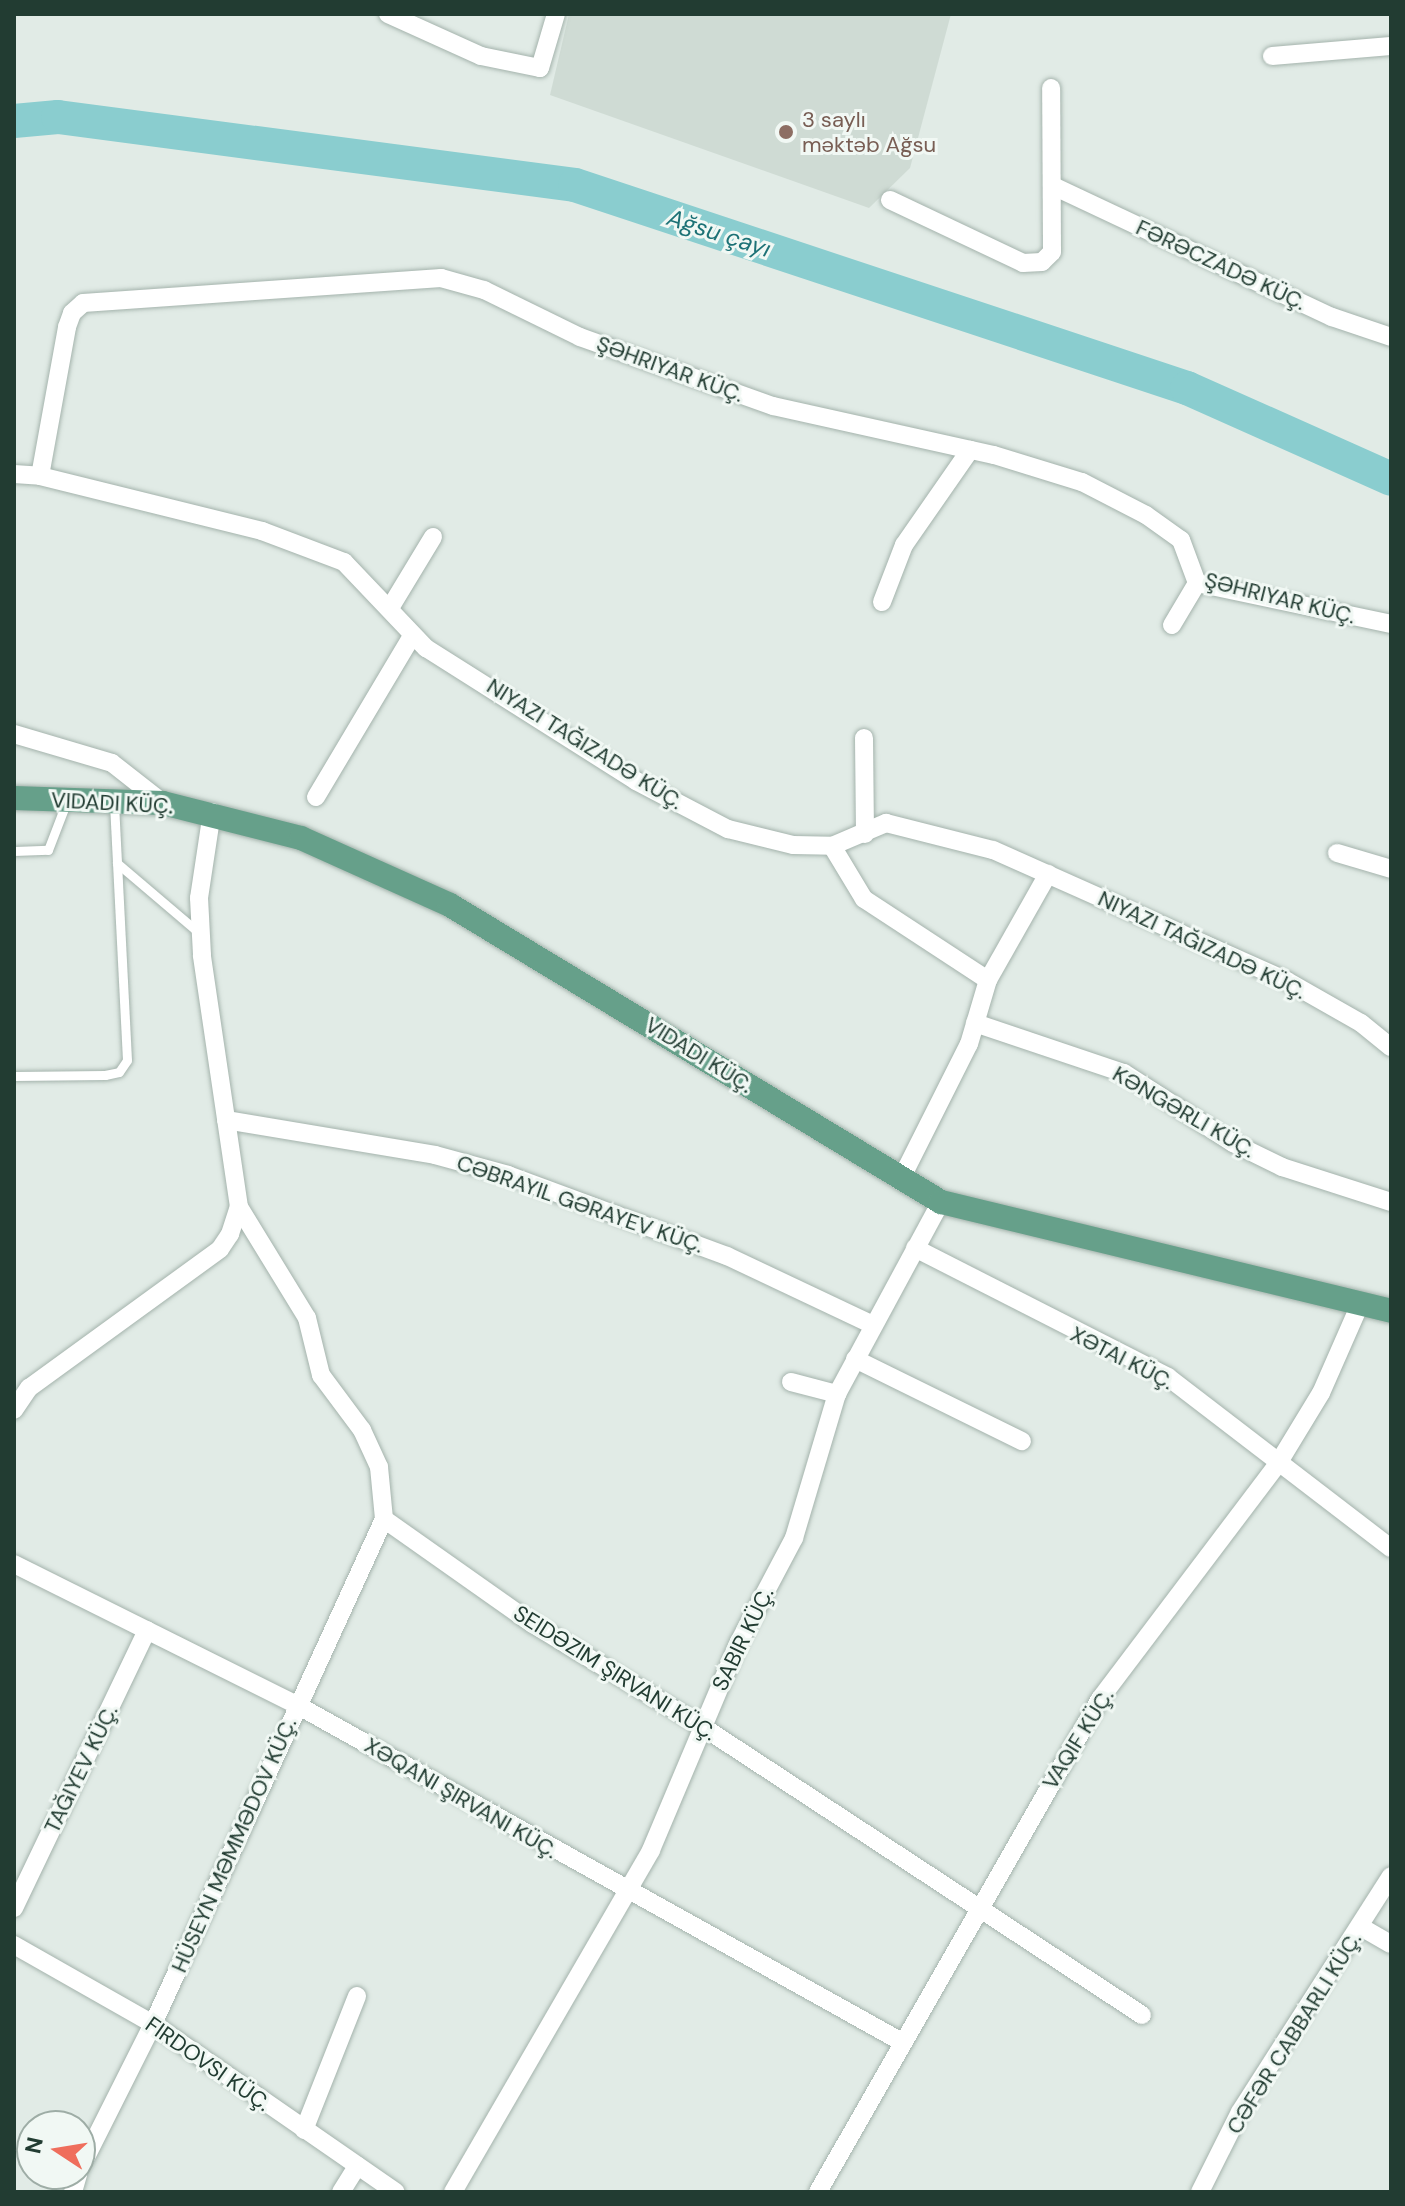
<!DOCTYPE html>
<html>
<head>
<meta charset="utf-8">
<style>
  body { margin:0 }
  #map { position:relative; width:1405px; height:2206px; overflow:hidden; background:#e1ebe6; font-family:"DM Sans",sans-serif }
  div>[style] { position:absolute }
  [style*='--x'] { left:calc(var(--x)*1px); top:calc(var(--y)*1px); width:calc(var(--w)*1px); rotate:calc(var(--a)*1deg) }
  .built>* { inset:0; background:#cfdbd4 }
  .river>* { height:34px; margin:-17px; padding:0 17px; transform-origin:17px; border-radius:17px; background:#8acdcf }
  .roads { filter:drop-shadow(0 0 2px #a4b3ac) drop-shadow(0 0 2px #a4b3ac) }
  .service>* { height:9px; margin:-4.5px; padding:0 4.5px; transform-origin:4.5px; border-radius:4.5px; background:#fff }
  .minor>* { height:18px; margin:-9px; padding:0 9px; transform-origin:9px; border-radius:9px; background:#fff }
  .primary>* { height:24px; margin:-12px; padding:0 12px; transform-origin:12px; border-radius:12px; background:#66a08a }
  .dots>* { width:22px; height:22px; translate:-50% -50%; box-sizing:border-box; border:4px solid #f1f8f4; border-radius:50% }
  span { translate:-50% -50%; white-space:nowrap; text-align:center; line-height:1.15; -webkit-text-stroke:6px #f1f8f4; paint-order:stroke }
  .education-label { font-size:22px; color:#785e54 }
  .left { translate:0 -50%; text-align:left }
  .street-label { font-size:22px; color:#223c32 }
  .water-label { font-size:24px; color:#1d7276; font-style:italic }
  .frame { position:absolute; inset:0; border:16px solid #223c32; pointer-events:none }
  .north { position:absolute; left:16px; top:2110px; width:80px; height:80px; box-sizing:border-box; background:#f1f8f4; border:2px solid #9eada6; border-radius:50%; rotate:282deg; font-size:22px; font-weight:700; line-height:32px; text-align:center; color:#223c32 }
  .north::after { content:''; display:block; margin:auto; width:28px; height:36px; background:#ef6e5c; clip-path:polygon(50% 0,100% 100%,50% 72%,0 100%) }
</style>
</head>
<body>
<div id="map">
  <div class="built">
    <div style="clip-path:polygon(569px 14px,951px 14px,910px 168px,869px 208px,550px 95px)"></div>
  </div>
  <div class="river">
    <div style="--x:14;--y:121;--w:44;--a:-5.2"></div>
    <div style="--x:58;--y:117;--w:521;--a:7.49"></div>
    <div style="--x:575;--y:185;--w:645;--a:18.35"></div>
    <div style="--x:1187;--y:388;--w:223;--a:24"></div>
  </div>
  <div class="roads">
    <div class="service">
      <div style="--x:14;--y:851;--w:34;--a:-2"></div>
      <div style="--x:48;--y:850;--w:50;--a:-69"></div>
      <div style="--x:117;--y:863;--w:106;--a:40.4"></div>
      <div style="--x:14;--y:1076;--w:91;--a:-0.6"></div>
      <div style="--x:105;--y:1075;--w:14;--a:-12"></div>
      <div style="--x:119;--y:1072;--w:14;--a:-56"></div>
      <div style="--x:127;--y:1060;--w:258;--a:-92.9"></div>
    </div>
    <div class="minor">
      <div style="--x:388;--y:14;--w:102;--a:24.3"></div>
      <div style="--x:481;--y:56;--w:60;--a:11.5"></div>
      <div style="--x:540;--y:68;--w:56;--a:-73.5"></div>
      <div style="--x:1272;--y:56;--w:119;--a:-4.8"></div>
      <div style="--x:1053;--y:186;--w:308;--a:25.2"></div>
      <div style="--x:1332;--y:317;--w:62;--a:18.7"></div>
      <div style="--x:890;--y:200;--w:147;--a:25.3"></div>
      <div style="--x:1023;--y:263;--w:19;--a:-3"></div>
      <div style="--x:1042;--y:262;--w:14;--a:-45"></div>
      <div style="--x:1052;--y:252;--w:164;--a:-90.3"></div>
      <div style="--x:14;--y:474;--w:26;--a:4"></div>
      <div style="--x:40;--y:476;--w:229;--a:13.9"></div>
      <div style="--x:262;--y:531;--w:88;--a:20.7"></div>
      <div style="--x:344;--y:562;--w:119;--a:46.4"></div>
      <div style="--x:426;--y:648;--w:249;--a:32.3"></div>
      <div style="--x:636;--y:781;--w:104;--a:27.6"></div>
      <div style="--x:728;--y:829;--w:67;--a:13.8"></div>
      <div style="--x:793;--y:845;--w:39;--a:1"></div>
      <div style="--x:832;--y:846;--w:59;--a:-23.1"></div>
      <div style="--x:886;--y:823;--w:110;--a:14.2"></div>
      <div style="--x:993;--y:850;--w:322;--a:24"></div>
      <div style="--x:1287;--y:981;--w:85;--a:29.6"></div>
      <div style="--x:1361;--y:1023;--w:38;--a:39"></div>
      <div style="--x:40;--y:476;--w:151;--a:-79.7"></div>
      <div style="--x:67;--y:327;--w:15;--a:-70"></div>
      <div style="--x:72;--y:313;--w:15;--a:-42"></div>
      <div style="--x:83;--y:303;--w:359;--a:-4"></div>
      <div style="--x:441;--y:278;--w:45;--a:15.6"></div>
      <div style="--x:484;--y:290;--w:107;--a:26.1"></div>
      <div style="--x:580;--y:337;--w:205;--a:19.7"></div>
      <div style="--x:773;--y:406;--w:226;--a:12.5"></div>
      <div style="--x:994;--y:455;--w:92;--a:17.1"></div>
      <div style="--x:1082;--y:482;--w:72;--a:27.3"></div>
      <div style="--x:1146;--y:515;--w:43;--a:35.5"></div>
      <div style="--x:1181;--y:540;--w:46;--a:69.6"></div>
      <div style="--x:1197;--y:583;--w:198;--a:11.9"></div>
      <div style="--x:882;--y:602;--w:61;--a:-68.9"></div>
      <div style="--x:904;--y:545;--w:116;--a:-55.2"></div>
      <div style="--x:390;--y:608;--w:83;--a:-58.8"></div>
      <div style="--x:1172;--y:625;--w:49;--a:-59.2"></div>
      <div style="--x:14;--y:734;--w:102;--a:16.5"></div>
      <div style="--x:112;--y:763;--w:65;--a:38.1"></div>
      <div style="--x:864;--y:738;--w:96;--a:89.4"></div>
      <div style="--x:316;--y:797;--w:187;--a:-59.2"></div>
      <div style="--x:832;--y:846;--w:62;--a:58.9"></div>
      <div style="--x:864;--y:899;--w:148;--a:33.2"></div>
      <div style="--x:1337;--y:853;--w:56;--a:16.5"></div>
      <div style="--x:975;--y:1023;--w:157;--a:18.6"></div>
      <div style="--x:1124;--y:1073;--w:130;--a:32.7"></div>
      <div style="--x:1233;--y:1143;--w:55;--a:26.1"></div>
      <div style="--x:1282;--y:1167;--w:114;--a:17.8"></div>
      <div style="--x:226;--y:1120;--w:212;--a:9.5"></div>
      <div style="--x:435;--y:1155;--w:76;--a:15.3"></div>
      <div style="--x:508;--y:1175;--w:233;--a:20.3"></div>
      <div style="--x:727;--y:1256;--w:161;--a:25.3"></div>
      <div style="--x:900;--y:1181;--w:153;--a:-63.3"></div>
      <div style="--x:969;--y:1044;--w:67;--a:-73.5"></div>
      <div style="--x:988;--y:980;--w:122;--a:-60.5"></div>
      <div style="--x:239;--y:1207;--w:130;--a:58.5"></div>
      <div style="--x:307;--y:1318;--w:59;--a:76.2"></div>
      <div style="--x:321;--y:1375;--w:69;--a:53.3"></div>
      <div style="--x:362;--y:1430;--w:41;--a:65.3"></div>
      <div style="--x:379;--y:1467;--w:52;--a:84.5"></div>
      <div style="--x:384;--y:1519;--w:182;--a:35.2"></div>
      <div style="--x:533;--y:1624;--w:199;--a:31.2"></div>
      <div style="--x:703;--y:1727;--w:525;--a:33.27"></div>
      <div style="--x:915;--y:1248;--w:284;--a:27"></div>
      <div style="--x:1168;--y:1377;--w:281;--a:37.5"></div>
      <div style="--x:855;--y:1359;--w:186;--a:26.2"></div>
      <div style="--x:791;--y:1382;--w:48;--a:14.6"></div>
      <div style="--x:14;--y:1410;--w:27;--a:-56"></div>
      <div style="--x:29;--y:1388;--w:236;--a:-36"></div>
      <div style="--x:220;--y:1249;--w:18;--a:-56"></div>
      <div style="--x:230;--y:1234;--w:28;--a:-72"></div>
      <div style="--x:239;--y:1207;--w:255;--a:-98.4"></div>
      <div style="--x:202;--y:955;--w:57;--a:-93"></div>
      <div style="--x:199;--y:898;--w:87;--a:-81.4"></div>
      <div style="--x:14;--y:1564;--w:316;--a:26.5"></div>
      <div style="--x:297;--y:1705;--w:693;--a:29.12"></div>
      <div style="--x:14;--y:1908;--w:308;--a:-64.4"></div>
      <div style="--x:1361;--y:1927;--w:34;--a:30"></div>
      <div style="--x:14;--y:1945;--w:160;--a:29.6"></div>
      <div style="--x:153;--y:2024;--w:295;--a:34.7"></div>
      <div style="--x:304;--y:2130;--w:144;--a:-68.4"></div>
      <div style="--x:80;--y:2169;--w:162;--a:-63.3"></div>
      <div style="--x:153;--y:2024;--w:555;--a:-65.42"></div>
      <div style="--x:73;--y:2192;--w:19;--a:-74"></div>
      <div style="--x:341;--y:2192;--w:31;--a:-58"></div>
      <div style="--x:453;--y:2192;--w:395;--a:-59.9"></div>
      <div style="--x:651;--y:1850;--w:226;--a:-67.1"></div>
      <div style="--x:739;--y:1642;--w:118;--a:-62.1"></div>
      <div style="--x:794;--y:1538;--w:150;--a:-73.4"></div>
      <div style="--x:837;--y:1394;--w:218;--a:-61.6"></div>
      <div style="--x:818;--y:2192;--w:568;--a:-60.23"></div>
      <div style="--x:1100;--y:1699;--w:297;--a:-52.9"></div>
      <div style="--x:1279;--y:1462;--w:81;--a:-58.7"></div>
      <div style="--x:1321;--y:1393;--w:99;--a:-66.3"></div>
      <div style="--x:1200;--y:2192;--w:89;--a:-63.4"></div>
      <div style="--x:1240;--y:2112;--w:280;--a:-57.4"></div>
    </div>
    <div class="primary">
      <div style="--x:14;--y:798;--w:149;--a:1.9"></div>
      <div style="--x:163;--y:803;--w:142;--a:14.2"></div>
      <div style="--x:301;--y:838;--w:163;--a:24.2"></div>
      <div style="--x:450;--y:905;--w:574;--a:31.17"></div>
      <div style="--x:941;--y:1202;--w:463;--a:13.6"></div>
    </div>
  </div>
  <div class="dots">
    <div style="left:786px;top:132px;background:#8d6e63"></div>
  </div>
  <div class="education-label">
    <span class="left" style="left:802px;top:132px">3 saylı<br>məktəb Ağsu</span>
  </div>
  <div class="street-label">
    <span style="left:1221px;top:265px;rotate:25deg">FƏRƏCZADƏ KÜÇ.</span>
    <span style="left:670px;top:369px;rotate:20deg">ŞƏHRIYAR KÜÇ.</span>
    <span style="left:1280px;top:598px;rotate:14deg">ŞƏHRIYAR KÜÇ.</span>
    <span style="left:585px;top:744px;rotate:32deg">NIYAZI TAĞIZADƏ KÜÇ.</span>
    <span style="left:112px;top:803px;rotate:3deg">VIDADI KÜÇ.</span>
    <span style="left:1202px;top:945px;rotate:25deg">NIYAZI TAĞIZADƏ KÜÇ.</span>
    <span style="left:699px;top:1055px;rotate:32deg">VIDADI KÜÇ.</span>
    <span style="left:1184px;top:1112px;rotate:30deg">KƏNGƏRLI KÜÇ.</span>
    <span style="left:580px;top:1204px;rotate:19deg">CƏBRAYIL GƏRAYEV KÜÇ.</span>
    <span style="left:1122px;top:1358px;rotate:27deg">XƏTAI KÜÇ.</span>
    <span style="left:743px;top:1639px;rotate:-64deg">SABIR KÜÇ.</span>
    <span style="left:615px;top:1673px;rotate:32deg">SEIDƏZIM ŞIRVANI KÜÇ.</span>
    <span style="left:1078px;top:1739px;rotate:-58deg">VAQIF KÜÇ.</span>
    <span style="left:81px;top:1769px;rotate:-64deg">TAĞIYEV KÜÇ.</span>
    <span style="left:461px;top:1798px;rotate:30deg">XƏQANI ŞIRVANI KÜÇ.</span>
    <span style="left:234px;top:1845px;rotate:-66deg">HÜSEYN MƏMMƏDOV KÜÇ.</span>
    <span style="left:1294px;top:2033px;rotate:-58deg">CƏFƏR CABBARLI KÜÇ.</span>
    <span style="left:208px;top:2064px;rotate:35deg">FIRDOVSI KÜÇ.</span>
  </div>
  <div class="water-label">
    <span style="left:719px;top:233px;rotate:18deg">Ağsu çayı</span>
  </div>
  <div class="frame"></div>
  <div class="north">N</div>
</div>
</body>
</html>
